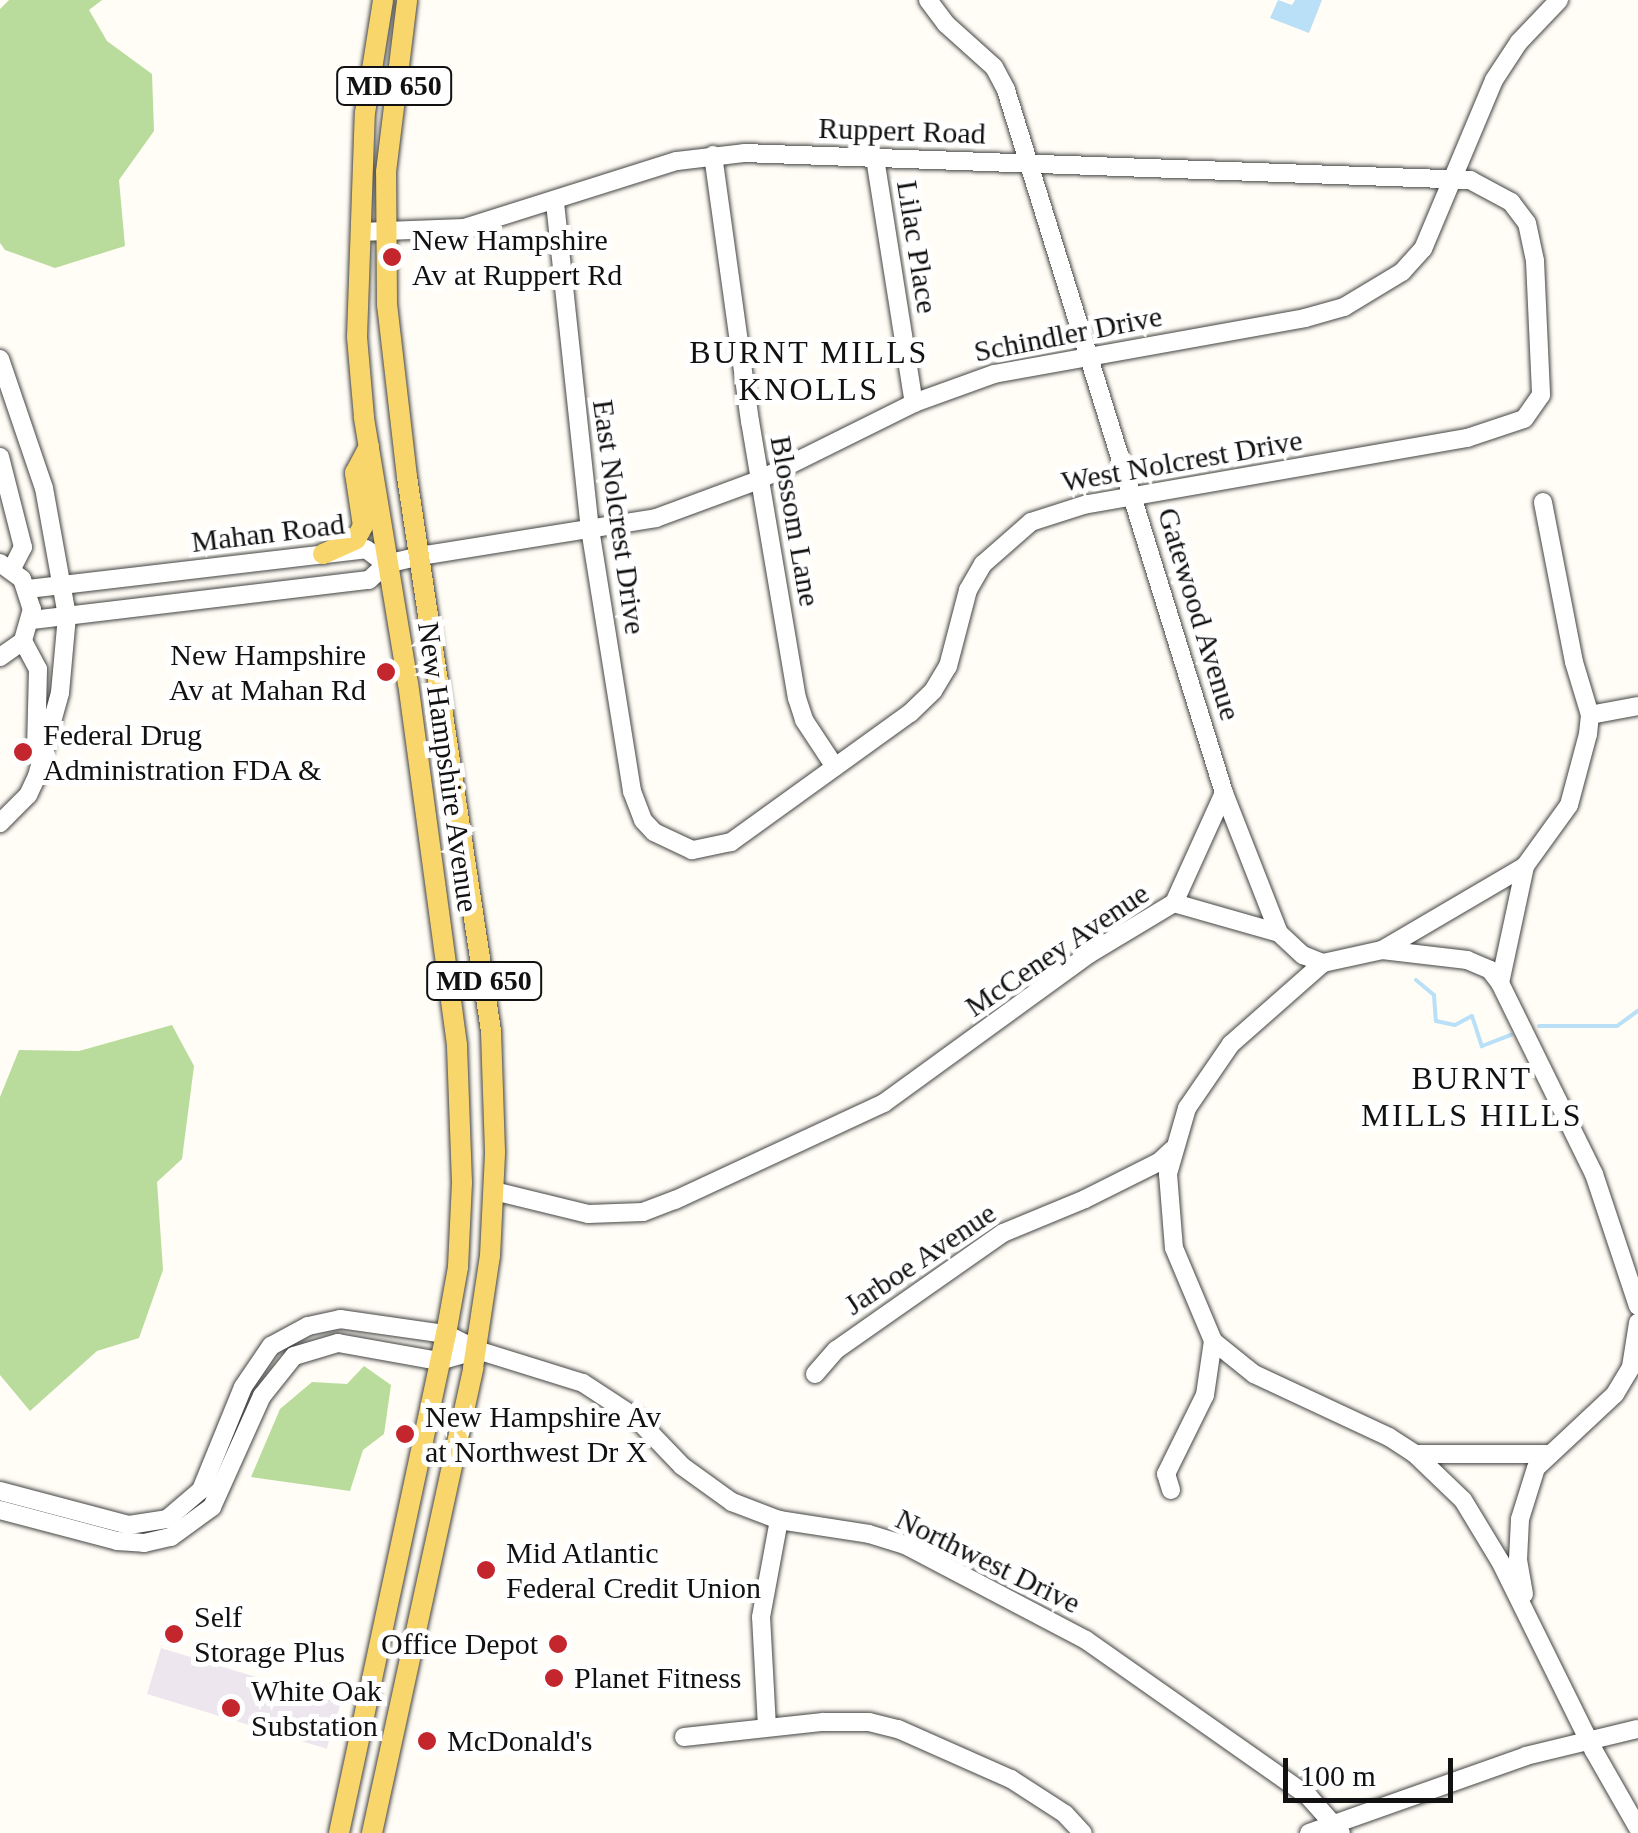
<!DOCTYPE html>
<html>
<head>
<meta charset="utf-8">
<style>
  body { margin:0 }
  #map { position:relative; width:1638px; height:1833px; overflow:hidden; background:#fffdf5; font-family:"Times New Roman",serif }
  div>[style] { position:absolute }
  [style*='--x'] { left:calc(var(--x)*1px); top:calc(var(--y)*1px); width:calc(var(--w)*1px); rotate:calc(var(--a)*1deg) }
  .industrial>* { inset:0; background:#eee6ef; transform-origin:0 0 }
  .forest>* { inset:0; background:#b9dc9c }
  .water>* { inset:0; background:#b9e0f7 }
  .stream>* { height:4px; margin:-2px; padding:0 2px; transform-origin:2px; border-radius:2px; background:#b9e0f7 }
  .roads { filter:drop-shadow(0 0 2px #444) drop-shadow(0 0 2px #444) }
  .minor>* { height:18px; margin:-9px; padding:0 9px; transform-origin:9px; border-radius:9px; background:#fff }
  .major>* { height:20px; margin:-10px; padding:0 10px; transform-origin:10px; border-radius:10px; background:#f9d66b }
  .dots>* { width:28px; height:28px; translate:-50% -50%; box-sizing:border-box; border:5px solid #fff; border-radius:50% }
  span { translate:-50% -50%; white-space:nowrap; text-align:center; line-height:1.15; -webkit-text-stroke:10px #fff; paint-order:stroke }
  .shield-label span { padding:2px 8px; background:#fff; border:2px solid; border-radius:8px; -webkit-text-stroke-width:0 }
  .shield-label { font-size:28px; color:#111; font-weight:700 }
  .street-label { font-size:30px; color:#111 }
  .poi-label { font-size:30px; color:#111 }
  .left { translate:0 -50%; text-align:left }
  .right { translate:-100% -50%; text-align:right }
  .neighbourhood-label { font-size:32px; color:#111; letter-spacing:2.5px }
  .scale { position:absolute; left:1283px; top:1758px; width:170px; height:45px; box-sizing:border-box; border:5px solid #111; border-top:0; padding-left:12px; font-size:30px; line-height:35px; white-space:nowrap; color:#111; -webkit-text-stroke:8px #fff; paint-order:stroke }
</style>
</head>
<body>
<div id="map">
  <div class="industrial">
    <div style="left:161px;top:1648px;width:188px;height:48px;rotate:17deg"></div>
  </div>
  <div class="forest">
    <div style="clip-path:polygon(9px 0,102px 0,89px 10px,107px 41px,152px 74px,154px 131px,119px 180px,125px 246px,55px 268px,5px 250px,0 243px,0 9px)"></div>
    <div style="clip-path:polygon(172px 1025px,194px 1066px,182px 1159px,157px 1182px,163px 1270px,139px 1338px,97px 1351px,30px 1411px,0 1375px,0 1097px,19px 1050px,79px 1051px)"></div>
    <div style="clip-path:polygon(364px 1366px,391px 1385px,384px 1434px,363px 1450px,350px 1491px,251px 1477px,280px 1409px,312px 1382px,347px 1384px)"></div>
  </div>
  <div class="water">
    <div style="clip-path:polygon(1278px 0,1292px 5px,1295px 0,1322px 0,1309px 33px,1270px 18px)"></div>
  </div>
  <div class="stream">
    <div style="--x:1416;--y:980;--w:23;--a:40"></div>
    <div style="--x:1434;--y:995;--w:26;--a:86"></div>
    <div style="--x:1436;--y:1021;--w:19;--a:12"></div>
    <div style="--x:1455;--y:1025;--w:19;--a:-28"></div>
    <div style="--x:1472;--y:1016;--w:32;--a:72"></div>
    <div style="--x:1482;--y:1046;--w:31;--a:-21"></div>
    <div style="--x:1539;--y:1026;--w:78;--a:0"></div>
    <div style="--x:1617;--y:1026;--w:26;--a:-36"></div>
  </div>
  <div class="roads">
    <div class="minor">
      <div style="--x:928;--y:0;--w:30;--a:53"></div>
      <div style="--x:946;--y:24;--w:64;--a:41.9"></div>
      <div style="--x:994;--y:67;--w:26;--a:62"></div>
      <div style="--x:1006;--y:90;--w:736;--a:72.77"></div>
      <div style="--x:1224;--y:793;--w:150;--a:68.6"></div>
      <div style="--x:713;--y:155;--w:269;--a:82.1"></div>
      <div style="--x:750;--y:421;--w:281;--a:80.4"></div>
      <div style="--x:797;--y:698;--w:23;--a:72"></div>
      <div style="--x:804;--y:720;--w:56;--a:56.6"></div>
      <div style="--x:875;--y:158;--w:248;--a:81"></div>
      <div style="--x:360;--y:232;--w:104;--a:-2.2"></div>
      <div style="--x:464;--y:228;--w:223;--a:-17.5"></div>
      <div style="--x:677;--y:161;--w:67;--a:-6.8"></div>
      <div style="--x:744;--y:153;--w:727;--a:2.13"></div>
      <div style="--x:1470;--y:180;--w:47;--a:28.2"></div>
      <div style="--x:1511;--y:202;--w:26;--a:53"></div>
      <div style="--x:1527;--y:223;--w:39;--a:78"></div>
      <div style="--x:1535;--y:261;--w:134;--a:87.4"></div>
      <div style="--x:1541;--y:395;--w:29;--a:125"></div>
      <div style="--x:1524;--y:419;--w:60;--a:161.6"></div>
      <div style="--x:1467;--y:438;--w:386;--a:170.1"></div>
      <div style="--x:1087;--y:504;--w:59;--a:162.2"></div>
      <div style="--x:1031;--y:522;--w:64;--a:138.8"></div>
      <div style="--x:983;--y:564;--w:30;--a:120"></div>
      <div style="--x:968;--y:590;--w:79;--a:104.7"></div>
      <div style="--x:948;--y:666;--w:29;--a:121"></div>
      <div style="--x:933;--y:691;--w:32;--a:136"></div>
      <div style="--x:910;--y:713;--w:221;--a:144.2"></div>
      <div style="--x:731;--y:842;--w:40;--a:168"></div>
      <div style="--x:692;--y:850;--w:42;--a:-154.7"></div>
      <div style="--x:654;--y:832;--w:16;--a:-133"></div>
      <div style="--x:643;--y:820;--w:31;--a:-111"></div>
      <div style="--x:632;--y:791;--w:264;--a:-99.1"></div>
      <div style="--x:590;--y:530;--w:330;--a:-96.1"></div>
      <div style="--x:0;--y:359;--w:136;--a:71.2"></div>
      <div style="--x:44;--y:488;--w:130;--a:79.8"></div>
      <div style="--x:67;--y:616;--w:77;--a:95.2"></div>
      <div style="--x:60;--y:693;--w:86;--a:105.5"></div>
      <div style="--x:37;--y:776;--w:21;--a:115"></div>
      <div style="--x:28;--y:795;--w:40;--a:135"></div>
      <div style="--x:0;--y:457;--w:93;--a:75.7"></div>
      <div style="--x:23;--y:547;--w:25;--a:117"></div>
      <div style="--x:0;--y:563;--w:27;--a:36"></div>
      <div style="--x:22;--y:579;--w:32;--a:72"></div>
      <div style="--x:32;--y:609;--w:33;--a:106"></div>
      <div style="--x:23;--y:641;--w:28;--a:145"></div>
      <div style="--x:28;--y:589;--w:340;--a:-6.7"></div>
      <div style="--x:366;--y:549;--w:25;--a:37"></div>
      <div style="--x:32;--y:620;--w:339;--a:-6.8"></div>
      <div style="--x:369;--y:580;--w:23;--a:-43"></div>
      <div style="--x:386;--y:564;--w:35;--a:-13"></div>
      <div style="--x:420;--y:556;--w:239;--a:-9.1"></div>
      <div style="--x:656;--y:518;--w:110;--a:-20.3"></div>
      <div style="--x:759;--y:480;--w:173;--a:-26.4"></div>
      <div style="--x:914;--y:403;--w:85;--a:-19.9"></div>
      <div style="--x:994;--y:374;--w:316;--a:-10.2"></div>
      <div style="--x:1305;--y:318;--w:41;--a:-15.8"></div>
      <div style="--x:1344;--y:307;--w:68;--a:-31.1"></div>
      <div style="--x:1402;--y:272;--w:31;--a:-48"></div>
      <div style="--x:1423;--y:249;--w:183;--a:-67.2"></div>
      <div style="--x:1494;--y:80;--w:45;--a:-56.7"></div>
      <div style="--x:1519;--y:42;--w:58;--a:-46.4"></div>
      <div style="--x:23;--y:641;--w:32;--a:62"></div>
      <div style="--x:38;--y:669;--w:82;--a:91.4"></div>
      <div style="--x:1590;--y:715;--w:49;--a:-10.6"></div>
      <div style="--x:1174;--y:903;--w:121;--a:-65.6"></div>
      <div style="--x:1382;--y:950;--w:166;--a:-30.4"></div>
      <div style="--x:1323;--y:963;--w:123;--a:138.6"></div>
      <div style="--x:1231;--y:1044;--w:78;--a:124.5"></div>
      <div style="--x:1187;--y:1108;--w:69;--a:106.1"></div>
      <div style="--x:1168;--y:1174;--w:74;--a:85.4"></div>
      <div style="--x:1174;--y:1248;--w:101;--a:67.2"></div>
      <div style="--x:1213;--y:1341;--w:53;--a:38.8"></div>
      <div style="--x:1254;--y:1374;--w:149;--a:25"></div>
      <div style="--x:1389;--y:1437;--w:31;--a:33"></div>
      <div style="--x:1415;--y:1454;--w:66;--a:43.8"></div>
      <div style="--x:1463;--y:1500;--w:71;--a:58.8"></div>
      <div style="--x:1500;--y:1561;--w:212;--a:63.7"></div>
      <div style="--x:1594;--y:1751;--w:89;--a:60.3"></div>
      <div style="--x:1500;--y:983;--w:120;--a:-77.9"></div>
      <div style="--x:1525;--y:866;--w:75;--a:-54.2"></div>
      <div style="--x:1569;--y:805;--w:73;--a:-75"></div>
      <div style="--x:1588;--y:734;--w:19;--a:-84"></div>
      <div style="--x:1590;--y:715;--w:55;--a:-106.8"></div>
      <div style="--x:1574;--y:662;--w:163;--a:-101"></div>
      <div style="--x:494;--y:1191;--w:97;--a:13.7"></div>
      <div style="--x:588;--y:1214;--w:55;--a:-2.1"></div>
      <div style="--x:643;--y:1212;--w:34;--a:-21"></div>
      <div style="--x:675;--y:1200;--w:230;--a:-24.9"></div>
      <div style="--x:884;--y:1103;--w:253;--a:-36"></div>
      <div style="--x:1089;--y:954;--w:99;--a:-31"></div>
      <div style="--x:1174;--y:903;--w:109;--a:15.9"></div>
      <div style="--x:1279;--y:933;--w:33;--a:43"></div>
      <div style="--x:1303;--y:955;--w:22;--a:22"></div>
      <div style="--x:1323;--y:963;--w:60;--a:-12.4"></div>
      <div style="--x:1382;--y:950;--w:86;--a:6.7"></div>
      <div style="--x:1467;--y:960;--w:25;--a:23"></div>
      <div style="--x:1490;--y:970;--w:16;--a:52"></div>
      <div style="--x:1500;--y:983;--w:213;--a:63.8"></div>
      <div style="--x:1594;--y:1174;--w:139;--a:71.6"></div>
      <div style="--x:815;--y:1374;--w:32;--a:-49"></div>
      <div style="--x:836;--y:1350;--w:204;--a:-35"></div>
      <div style="--x:1003;--y:1233;--w:89;--a:-22.5"></div>
      <div style="--x:1085;--y:1199;--w:83;--a:-26.6"></div>
      <div style="--x:1159;--y:1162;--w:18;--a:-43"></div>
      <div style="--x:1415;--y:1454;--w:134;--a:0"></div>
      <div style="--x:1171;--y:1490;--w:17;--a:-107"></div>
      <div style="--x:1166;--y:1474;--w:88;--a:-63.7"></div>
      <div style="--x:1205;--y:1395;--w:55;--a:-81.6"></div>
      <div style="--x:0;--y:1491;--w:133;--a:14.8"></div>
      <div style="--x:129;--y:1525;--w:38;--a:-9"></div>
      <div style="--x:167;--y:1519;--w:45;--a:-40.5"></div>
      <div style="--x:201;--y:1490;--w:111;--a:-67.8"></div>
      <div style="--x:243;--y:1387;--w:50;--a:-55.7"></div>
      <div style="--x:271;--y:1346;--w:42;--a:-28.4"></div>
      <div style="--x:308;--y:1326;--w:33;--a:-12"></div>
      <div style="--x:340;--y:1319;--w:107;--a:8.1"></div>
      <div style="--x:446;--y:1334;--w:35;--a:27"></div>
      <div style="--x:477;--y:1350;--w:111;--a:17.3"></div>
      <div style="--x:583;--y:1383;--w:62;--a:33.2"></div>
      <div style="--x:635;--y:1417;--w:68;--a:46.2"></div>
      <div style="--x:682;--y:1466;--w:62;--a:35.8"></div>
      <div style="--x:732;--y:1502;--w:50;--a:21"></div>
      <div style="--x:779;--y:1520;--w:91;--a:8.8"></div>
      <div style="--x:869;--y:1534;--w:38;--a:17"></div>
      <div style="--x:905;--y:1545;--w:204;--a:27.7"></div>
      <div style="--x:1086;--y:1640;--w:273;--a:35.1"></div>
      <div style="--x:1309;--y:1797;--w:48;--a:48.4"></div>
      <div style="--x:0;--y:1510;--w:121;--a:14.8"></div>
      <div style="--x:117;--y:1541;--w:27;--a:4"></div>
      <div style="--x:144;--y:1543;--w:28;--a:-13"></div>
      <div style="--x:171;--y:1537;--w:51;--a:-36.2"></div>
      <div style="--x:212;--y:1507;--w:122;--a:-65.8"></div>
      <div style="--x:262;--y:1396;--w:51;--a:-51.3"></div>
      <div style="--x:294;--y:1356;--w:46;--a:-16.5"></div>
      <div style="--x:338;--y:1343;--w:103;--a:10.1"></div>
      <div style="--x:439;--y:1361;--w:40;--a:-16"></div>
      <div style="--x:1524;--y:1594;--w:35;--a:-100"></div>
      <div style="--x:1518;--y:1560;--w:41;--a:-87.2"></div>
      <div style="--x:1520;--y:1519;--w:53;--a:-72.6"></div>
      <div style="--x:1536;--y:1468;--w:108;--a:-43.1"></div>
      <div style="--x:1615;--y:1394;--w:31;--a:-59"></div>
      <div style="--x:1631;--y:1367;--w:45;--a:-81"></div>
      <div style="--x:767;--y:1727;--w:110;--a:-93.1"></div>
      <div style="--x:761;--y:1617;--w:99;--a:-79.5"></div>
      <div style="--x:684;--y:1737;--w:140;--a:-6.2"></div>
      <div style="--x:823;--y:1722;--w:46;--a:0"></div>
      <div style="--x:869;--y:1722;--w:30;--a:14"></div>
      <div style="--x:898;--y:1729;--w:124;--a:23.9"></div>
      <div style="--x:1011;--y:1779;--w:64;--a:32.9"></div>
      <div style="--x:1065;--y:1814;--w:26;--a:47"></div>
      <div style="--x:1309;--y:1833;--w:230;--a:-19.5"></div>
      <div style="--x:1526;--y:1756;--w:115;--a:-13.6"></div>
    </div>
    <div class="major">
      <div style="--x:323;--y:554;--w:36;--a:-24"></div>
      <div style="--x:356;--y:539;--w:15;--a:-62"></div>
      <div style="--x:363;--y:526;--w:54;--a:-98.6"></div>
      <div style="--x:355;--y:473;--w:30;--a:-62"></div>
      <div style="--x:339;--y:1833;--w:510;--a:-77.9"></div>
      <div style="--x:446;--y:1334;--w:68;--a:-79.8"></div>
      <div style="--x:458;--y:1267;--w:84;--a:-87.3"></div>
      <div style="--x:462;--y:1183;--w:138;--a:-92.1"></div>
      <div style="--x:457;--y:1045;--w:364;--a:-97.7"></div>
      <div style="--x:408;--y:684;--w:271;--a:-99.4"></div>
      <div style="--x:364;--y:417;--w:80;--a:-95"></div>
      <div style="--x:357;--y:337;--w:224;--a:-88"></div>
      <div style="--x:365;--y:113;--w:114;--a:-80.9"></div>
      <div style="--x:372;--y:1833;--w:476;--a:-77.7"></div>
      <div style="--x:473;--y:1368;--w:113;--a:-81.4"></div>
      <div style="--x:490;--y:1256;--w:104;--a:-87.2"></div>
      <div style="--x:495;--y:1152;--w:121;--a:-91.9"></div>
      <div style="--x:491;--y:1031;--w:560;--a:-98.62"></div>
      <div style="--x:407;--y:477;--w:173;--a:-96.6"></div>
      <div style="--x:387;--y:305;--w:133;--a:-90.4"></div>
      <div style="--x:386;--y:172;--w:173;--a:-83"></div>
    </div>
  </div>
  <div class="dots">
    <div style="left:392px;top:257px;background:#c4262e"></div>
    <div style="left:386px;top:672px;background:#c4262e"></div>
    <div style="left:23px;top:752px;background:#c4262e"></div>
    <div style="left:405px;top:1434px;background:#c4262e"></div>
    <div style="left:486px;top:1570px;background:#c4262e"></div>
    <div style="left:174px;top:1634px;background:#c4262e"></div>
    <div style="left:558px;top:1644px;background:#c4262e"></div>
    <div style="left:554px;top:1678px;background:#c4262e"></div>
    <div style="left:231px;top:1708px;background:#c4262e"></div>
    <div style="left:427px;top:1741px;background:#c4262e"></div>
  </div>
  <div class="shield-label">
    <span style="left:394px;top:86px">MD 650</span>
    <span style="left:484px;top:981px">MD 650</span>
  </div>
  <div class="street-label">
    <span style="left:902px;top:131px;rotate:2deg">Ruppert Road</span>
    <span style="left:917px;top:247px;rotate:81deg">Lilac Place</span>
    <span style="left:1068px;top:334px;rotate:-11deg">Schindler Drive</span>
    <span style="left:1182px;top:461px;rotate:-10deg">West Nolcrest Drive</span>
    <span style="left:619px;top:517px;rotate:82deg">East Nolcrest Drive</span>
    <span style="left:795px;top:521px;rotate:80deg">Blossom Lane</span>
    <span style="left:268px;top:533px;rotate:-7deg">Mahan Road</span>
    <span style="left:1199px;top:614px;rotate:73deg">Gatewood Avenue</span>
    <span style="left:448px;top:767px;rotate:82deg">New Hampshire Avenue</span>
    <span style="left:1057px;top:950px;rotate:-34deg">McCeney Avenue</span>
    <span style="left:920px;top:1259px;rotate:-34deg">Jarboe Avenue</span>
    <span style="left:988px;top:1561px;rotate:26deg">Northwest Drive</span>
  </div>
  <div class="poi-label">
    <span class="left" style="left:412px;top:257px">New Hampshire<br>Av at Ruppert Rd</span>
    <span class="right" style="left:366px;top:672px">New Hampshire<br>Av at Mahan Rd</span>
    <span class="left" style="left:43px;top:752px">Federal Drug<br>Administration FDA &amp;</span>
    <span class="left" style="left:425px;top:1434px">New Hampshire Av<br>at Northwest Dr X</span>
    <span class="left" style="left:506px;top:1570px">Mid Atlantic<br>Federal Credit Union</span>
    <span class="left" style="left:194px;top:1634px">Self<br>Storage Plus</span>
    <span class="right" style="left:538px;top:1644px">Office Depot</span>
    <span class="left" style="left:574px;top:1678px">Planet Fitness</span>
    <span class="left" style="left:251px;top:1708px">White Oak<br>Substation</span>
    <span class="left" style="left:447px;top:1741px">McDonald's</span>
  </div>
  <div class="neighbourhood-label">
    <span style="left:809px;top:371px">BURNT MILLS<br>KNOLLS</span>
    <span style="left:1472px;top:1097px">BURNT<br>MILLS HILLS</span>
  </div>
  <div class="scale">100 m</div>
</div>
</body>
</html>
